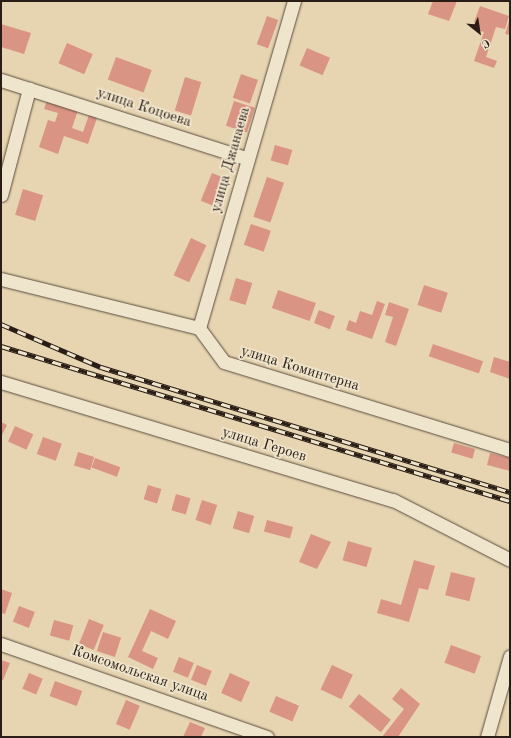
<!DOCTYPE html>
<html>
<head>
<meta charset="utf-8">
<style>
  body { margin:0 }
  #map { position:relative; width:511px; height:738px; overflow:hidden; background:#e7d5b1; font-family:"Old Standard TT",serif }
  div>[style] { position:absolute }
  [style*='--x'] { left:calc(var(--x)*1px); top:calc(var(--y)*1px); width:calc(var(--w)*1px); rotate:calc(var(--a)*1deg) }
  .building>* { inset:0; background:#da9484; transform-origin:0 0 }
  .roads { filter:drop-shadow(0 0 1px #594b3d) drop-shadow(0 0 1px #594b3d) }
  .minor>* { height:13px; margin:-6.5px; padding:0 6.5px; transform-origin:6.5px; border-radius:6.5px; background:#efe4cc }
  .rail>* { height:4.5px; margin-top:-2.25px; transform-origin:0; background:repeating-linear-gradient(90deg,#efe4cc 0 9px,#2a1d16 0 18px); box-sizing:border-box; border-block:1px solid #2a1d16 }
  span { translate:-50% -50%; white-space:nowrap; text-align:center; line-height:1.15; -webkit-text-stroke:3.5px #efe4cc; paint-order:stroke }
  .street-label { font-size:15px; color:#2a1d16 }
  .frame { position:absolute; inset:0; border:2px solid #2a1d16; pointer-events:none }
  .north { position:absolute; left:459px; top:12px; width:40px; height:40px; -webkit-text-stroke:3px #efe4cc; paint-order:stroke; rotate:150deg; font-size:11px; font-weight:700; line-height:16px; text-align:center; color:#2a1d16 }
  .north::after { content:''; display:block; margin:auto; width:14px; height:18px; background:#2a1d16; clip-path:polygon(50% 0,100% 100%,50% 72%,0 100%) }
</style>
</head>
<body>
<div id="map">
  <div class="building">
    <div style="clip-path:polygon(433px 1px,457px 1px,449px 21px,428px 14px)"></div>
    <div style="clip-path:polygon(480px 6px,509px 16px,505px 29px,496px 27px,486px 57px,497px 61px,494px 68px,474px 61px,484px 32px,477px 30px,479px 24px,474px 22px)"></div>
    <div style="left:267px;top:16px;width:12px;height:30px;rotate:20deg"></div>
    <div style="clip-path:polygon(510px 18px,510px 35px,505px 34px)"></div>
    <div style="clip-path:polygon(1px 24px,31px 33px,24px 54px,1px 47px)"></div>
    <div style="left:67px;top:43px;width:28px;height:22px;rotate:23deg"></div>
    <div style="left:307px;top:48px;width:25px;height:19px;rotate:23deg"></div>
    <div style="left:116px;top:57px;width:38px;height:24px;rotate:20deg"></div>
    <div style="left:241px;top:74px;width:18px;height:25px;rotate:19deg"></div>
    <div style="left:185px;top:77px;width:17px;height:35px;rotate:17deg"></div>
    <div style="clip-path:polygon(47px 100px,78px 110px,72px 128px,83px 132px,90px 112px,98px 115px,88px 144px,64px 136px,58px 154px,39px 147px,48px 120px,55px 122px,58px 113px,44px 109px)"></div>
    <div style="left:234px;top:101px;width:22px;height:26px;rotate:18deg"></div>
    <div style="left:275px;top:145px;width:18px;height:16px;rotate:16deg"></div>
    <div style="left:212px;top:173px;width:16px;height:30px;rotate:22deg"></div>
    <div style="left:267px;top:177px;width:18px;height:42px;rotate:19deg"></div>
    <div style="left:23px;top:189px;width:21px;height:27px;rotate:17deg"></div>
    <div style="left:251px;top:224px;width:21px;height:22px;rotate:19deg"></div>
    <div style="left:191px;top:238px;width:17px;height:41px;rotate:25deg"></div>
    <div style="left:236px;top:278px;width:17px;height:23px;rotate:17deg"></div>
    <div style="left:424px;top:285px;width:25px;height:21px;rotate:18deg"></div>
    <div style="left:278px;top:290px;width:40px;height:19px;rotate:19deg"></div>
    <div style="clip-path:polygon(377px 301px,385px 304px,372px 339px,346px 330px,349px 320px,356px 323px,360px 311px,372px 315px)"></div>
    <div style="clip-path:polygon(389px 302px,409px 309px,396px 346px,385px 342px,393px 317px,385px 315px)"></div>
    <div style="left:319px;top:310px;width:17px;height:14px;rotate:21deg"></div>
    <div style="left:433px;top:344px;width:53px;height:13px;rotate:19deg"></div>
    <div style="clip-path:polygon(494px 357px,510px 362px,510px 379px,490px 372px)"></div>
    <div style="clip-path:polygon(1px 422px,7px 425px,1px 437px)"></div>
    <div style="left:15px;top:426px;width:20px;height:17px;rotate:24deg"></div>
    <div style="left:43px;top:437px;width:20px;height:18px;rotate:20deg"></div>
    <div style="left:454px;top:443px;width:22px;height:10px;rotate:16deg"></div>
    <div style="left:78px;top:452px;width:17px;height:14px;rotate:17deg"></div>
    <div style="clip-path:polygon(490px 453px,510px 458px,510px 471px,487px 465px)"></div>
    <div style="left:95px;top:458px;width:27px;height:10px;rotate:20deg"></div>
    <div style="left:148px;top:485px;width:14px;height:15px;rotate:17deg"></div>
    <div style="left:176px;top:494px;width:15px;height:17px;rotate:16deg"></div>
    <div style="left:202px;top:500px;width:16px;height:21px;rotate:18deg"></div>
    <div style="left:238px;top:511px;width:17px;height:18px;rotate:17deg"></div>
    <div style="left:267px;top:520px;width:27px;height:12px;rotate:15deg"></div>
    <div style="clip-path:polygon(311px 534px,331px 542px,317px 569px,299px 562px)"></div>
    <div style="left:348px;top:541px;width:25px;height:20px;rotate:16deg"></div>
    <div style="clip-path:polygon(414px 560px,435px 566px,428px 590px,419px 588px,409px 622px,377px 613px,381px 599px,401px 605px)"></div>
    <div style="left:451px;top:572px;width:25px;height:24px;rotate:14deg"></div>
    <div style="clip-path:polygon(1px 589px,12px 593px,5px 614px,1px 613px)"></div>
    <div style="left:19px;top:606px;width:17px;height:17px;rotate:21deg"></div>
    <div style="clip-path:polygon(150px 609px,176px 621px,168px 639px,151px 631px,142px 651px,158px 658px,153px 669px,128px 657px)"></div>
    <div style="left:89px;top:619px;width:16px;height:27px;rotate:22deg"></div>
    <div style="left:54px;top:620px;width:20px;height:16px;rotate:15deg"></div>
    <div style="left:103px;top:632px;width:19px;height:20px;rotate:18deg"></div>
    <div style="left:451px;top:645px;width:32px;height:19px;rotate:20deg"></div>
    <div style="left:179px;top:657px;width:16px;height:16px;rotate:22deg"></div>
    <div style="clip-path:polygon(1px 660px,10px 663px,3px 680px,1px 680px)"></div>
    <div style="left:197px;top:665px;width:16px;height:16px;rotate:22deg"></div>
    <div style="left:332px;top:665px;width:23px;height:27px;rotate:25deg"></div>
    <div style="left:29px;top:673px;width:15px;height:17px;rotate:23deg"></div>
    <div style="left:230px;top:673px;width:22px;height:22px;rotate:24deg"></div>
    <div style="left:55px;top:681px;width:29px;height:16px;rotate:20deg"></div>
    <div style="clip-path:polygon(401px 688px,420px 704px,398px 737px,382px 737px,404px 709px,392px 699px)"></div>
    <div style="left:359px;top:694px;width:41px;height:16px;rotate:39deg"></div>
    <div style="left:276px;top:696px;width:25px;height:17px;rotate:23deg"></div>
    <div style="left:126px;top:700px;width:15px;height:26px;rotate:23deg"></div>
    <div style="clip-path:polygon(190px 722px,205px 728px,201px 737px,183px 737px)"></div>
  </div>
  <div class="roads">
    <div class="minor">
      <div style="--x:1;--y:80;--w:259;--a:17.7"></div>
      <div style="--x:1;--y:195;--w:110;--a:-75.2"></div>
      <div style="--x:1;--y:279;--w:204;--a:13.9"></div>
      <div style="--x:199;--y:328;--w:42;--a:53.7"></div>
      <div style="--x:224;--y:362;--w:299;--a:17.1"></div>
      <div style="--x:199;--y:328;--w:341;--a:-73.8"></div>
      <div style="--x:1;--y:382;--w:409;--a:16.8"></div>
      <div style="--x:393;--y:500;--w:131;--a:27.1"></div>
      <div style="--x:1;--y:644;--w:282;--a:19.3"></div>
      <div style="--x:487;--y:737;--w:84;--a:-74.1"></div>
    </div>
  </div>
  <div class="rail">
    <div style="--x:1;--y:324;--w:109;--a:23.3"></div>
    <div style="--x:101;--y:367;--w:428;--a:17"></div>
    <div style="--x:1;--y:346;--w:532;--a:16.94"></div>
  </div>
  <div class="street-label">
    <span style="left:144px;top:108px;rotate:18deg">улица Коцоева</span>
    <span style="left:231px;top:160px;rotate:-74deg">улица Джанаева</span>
    <span style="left:300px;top:369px;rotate:17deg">улица Коминтерна</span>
    <span style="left:264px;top:445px;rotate:17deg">улица Героев</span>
    <span style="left:140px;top:674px;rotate:19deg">Комсомольская улица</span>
  </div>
  <div class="frame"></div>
  <div class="north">С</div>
</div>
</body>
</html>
